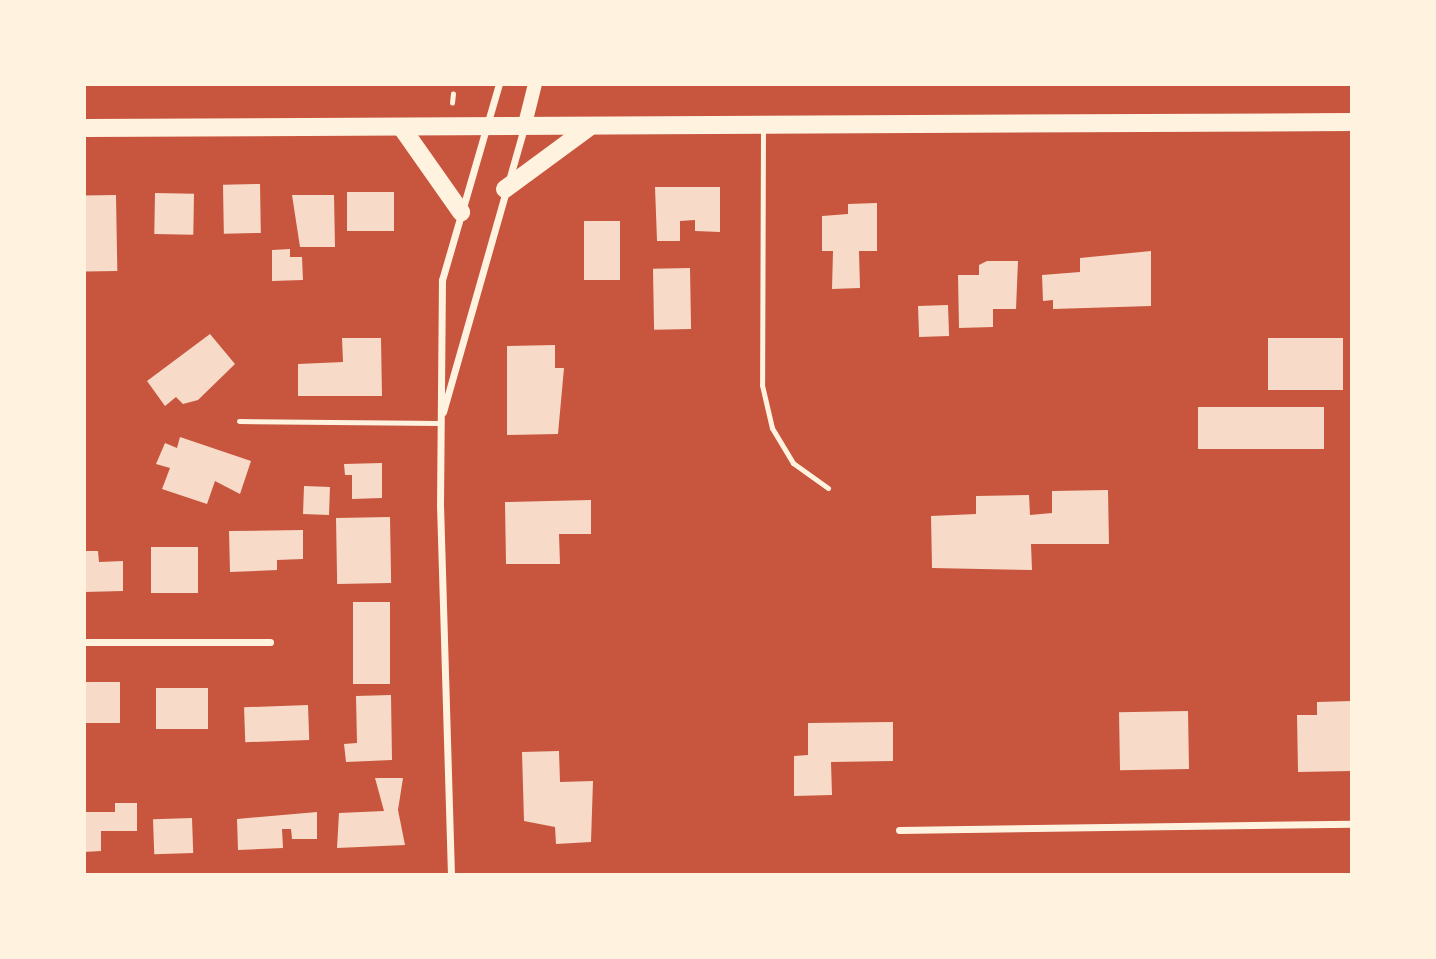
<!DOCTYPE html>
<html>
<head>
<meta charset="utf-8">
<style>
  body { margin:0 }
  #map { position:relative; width:1436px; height:959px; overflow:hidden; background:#c8553d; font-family:"Open Sans",sans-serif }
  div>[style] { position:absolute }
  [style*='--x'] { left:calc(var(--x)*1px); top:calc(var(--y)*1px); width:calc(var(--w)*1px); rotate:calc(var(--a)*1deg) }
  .building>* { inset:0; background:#f7dbc8; transform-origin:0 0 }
  .path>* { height:4.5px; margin:-2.25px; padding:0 2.25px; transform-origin:2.25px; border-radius:2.25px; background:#fff3e0 }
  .service>* { height:5px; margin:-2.5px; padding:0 2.5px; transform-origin:2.5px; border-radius:2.5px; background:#fff3e0 }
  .minor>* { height:7px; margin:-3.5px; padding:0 3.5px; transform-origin:3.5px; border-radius:3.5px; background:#fff3e0 }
  .secondary>* { height:14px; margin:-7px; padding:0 7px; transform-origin:7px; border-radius:7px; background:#fff3e0 }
  .primary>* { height:18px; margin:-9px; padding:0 9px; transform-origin:9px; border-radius:9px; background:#fff3e0 }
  span { translate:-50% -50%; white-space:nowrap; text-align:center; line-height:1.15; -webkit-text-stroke:7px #fff3e0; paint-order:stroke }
  .frame { position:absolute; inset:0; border:86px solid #fff3e0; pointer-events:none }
</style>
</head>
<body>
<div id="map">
  <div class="building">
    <div style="left:260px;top:184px;width:49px;height:37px;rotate:89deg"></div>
    <div style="clip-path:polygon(655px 187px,720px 187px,720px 232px,695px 231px,695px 220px,680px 221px,680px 241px,657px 241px)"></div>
    <div style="left:394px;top:192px;width:39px;height:47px;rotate:90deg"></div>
    <div style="left:155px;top:193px;width:39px;height:41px;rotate:1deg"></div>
    <div style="left:116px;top:195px;width:76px;height:32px;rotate:89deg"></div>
    <div style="clip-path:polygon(292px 195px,334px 195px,335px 247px,300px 247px)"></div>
    <div style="clip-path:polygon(877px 203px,877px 251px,859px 251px,860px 288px,832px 289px,833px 251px,822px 251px,822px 216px,848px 214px,848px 204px)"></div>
    <div style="left:584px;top:221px;width:36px;height:59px"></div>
    <div style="clip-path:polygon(290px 249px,290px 257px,302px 257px,303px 280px,272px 281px,272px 250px)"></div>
    <div style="clip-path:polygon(1151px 251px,1151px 306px,1053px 309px,1053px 300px,1043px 301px,1042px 275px,1080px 272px,1080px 258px)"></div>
    <div style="clip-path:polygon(987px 261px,1018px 261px,1016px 309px,993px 309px,993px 327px,959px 328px,958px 275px,979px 275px,979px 265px)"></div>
    <div style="left:690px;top:268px;width:61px;height:37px;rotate:89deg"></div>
    <div style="left:948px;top:305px;width:31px;height:30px;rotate:88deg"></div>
    <div style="clip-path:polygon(210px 334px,235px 364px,198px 400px,183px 404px,176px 397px,165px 406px,147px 381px)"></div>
    <div style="clip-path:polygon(342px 338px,381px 338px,382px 396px,298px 396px,298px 364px,343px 362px)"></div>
    <div style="left:1343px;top:338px;width:52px;height:75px;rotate:90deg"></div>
    <div style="clip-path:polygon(555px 345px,555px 368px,564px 368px,558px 434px,507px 435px,507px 346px)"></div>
    <div style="left:1324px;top:407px;width:42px;height:126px;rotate:90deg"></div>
    <div style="clip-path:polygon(180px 437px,251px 461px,240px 494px,215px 481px,207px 504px,162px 489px,170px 468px,156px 464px,165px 443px,177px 448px)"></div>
    <div style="clip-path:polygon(382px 463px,382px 498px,352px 499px,352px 475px,345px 475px,344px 464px)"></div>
    <div style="left:304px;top:486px;width:26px;height:28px;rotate:2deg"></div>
    <div style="clip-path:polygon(1108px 490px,1109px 544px,1031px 544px,1032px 570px,932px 568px,931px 516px,976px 514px,976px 496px,1029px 495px,1030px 515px,1052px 513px,1052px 491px)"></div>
    <div style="clip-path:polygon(591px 500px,591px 534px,559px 534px,560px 564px,506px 564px,505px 502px)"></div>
    <div style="left:390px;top:517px;width:66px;height:54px;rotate:89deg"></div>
    <div style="clip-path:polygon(303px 530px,303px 559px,277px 560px,277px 570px,230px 572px,229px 531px)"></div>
    <div style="left:198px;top:547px;width:46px;height:47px;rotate:90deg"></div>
    <div style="clip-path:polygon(84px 551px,98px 551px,99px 562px,123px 561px,123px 591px,84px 592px)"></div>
    <div style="left:353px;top:602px;width:37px;height:82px"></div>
    <div style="left:120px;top:682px;width:41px;height:36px;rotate:90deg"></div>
    <div style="left:208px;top:688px;width:41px;height:52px;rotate:90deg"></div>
    <div style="clip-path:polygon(391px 695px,392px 760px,346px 762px,344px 744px,357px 743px,356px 696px)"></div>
    <div style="clip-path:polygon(1352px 701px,1352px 771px,1298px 772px,1297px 715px,1317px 715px,1317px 702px)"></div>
    <div style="left:308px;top:705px;width:35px;height:64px;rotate:88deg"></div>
    <div style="left:1188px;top:711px;width:58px;height:69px;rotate:89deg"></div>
    <div style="clip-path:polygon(893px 722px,893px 761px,831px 762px,832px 795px,794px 796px,794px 756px,808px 755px,808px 723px)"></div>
    <div style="clip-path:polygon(559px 751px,560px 782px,593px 781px,591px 842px,556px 844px,555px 827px,524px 821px,522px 752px)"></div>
    <div style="clip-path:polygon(375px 778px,403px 778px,398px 810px,405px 845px,337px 848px,339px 813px,384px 811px)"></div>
    <div style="clip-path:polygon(115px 803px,137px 803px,137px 831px,101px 831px,101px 851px,84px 852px,84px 812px,115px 812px)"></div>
    <div style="clip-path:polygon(317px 812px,317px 839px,292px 839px,291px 829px,282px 829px,283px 848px,238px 850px,237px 819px)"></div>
    <div style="left:192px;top:818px;width:35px;height:39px;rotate:88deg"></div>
  </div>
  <div class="path">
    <div style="--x:452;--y:103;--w:9;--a:-84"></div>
  </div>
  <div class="service">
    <div style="--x:763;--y:128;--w:257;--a:90.2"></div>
    <div style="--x:762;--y:385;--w:44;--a:76.9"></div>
    <div style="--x:772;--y:428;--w:41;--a:59"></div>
    <div style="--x:793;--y:463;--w:43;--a:35.5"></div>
    <div style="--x:239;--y:421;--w:201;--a:0.6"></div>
  </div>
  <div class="minor">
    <div style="--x:443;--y:412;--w:295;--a:-74.1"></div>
    <div style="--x:84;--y:642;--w:186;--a:0"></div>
    <div style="--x:899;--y:830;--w:453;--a:-0.8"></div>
    <div style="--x:451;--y:875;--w:369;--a:-91.7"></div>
    <div style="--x:440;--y:506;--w:226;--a:-89.5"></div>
    <div style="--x:442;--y:280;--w:204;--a:-73.8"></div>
  </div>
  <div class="secondary">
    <div style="--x:524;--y:128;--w:45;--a:-76"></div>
  </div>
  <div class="primary">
    <div style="--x:84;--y:128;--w:1268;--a:-0.27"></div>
    <div style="--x:402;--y:128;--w:103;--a:54.9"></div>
    <div style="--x:505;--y:189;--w:103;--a:-36.3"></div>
  </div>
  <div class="frame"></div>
</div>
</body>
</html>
